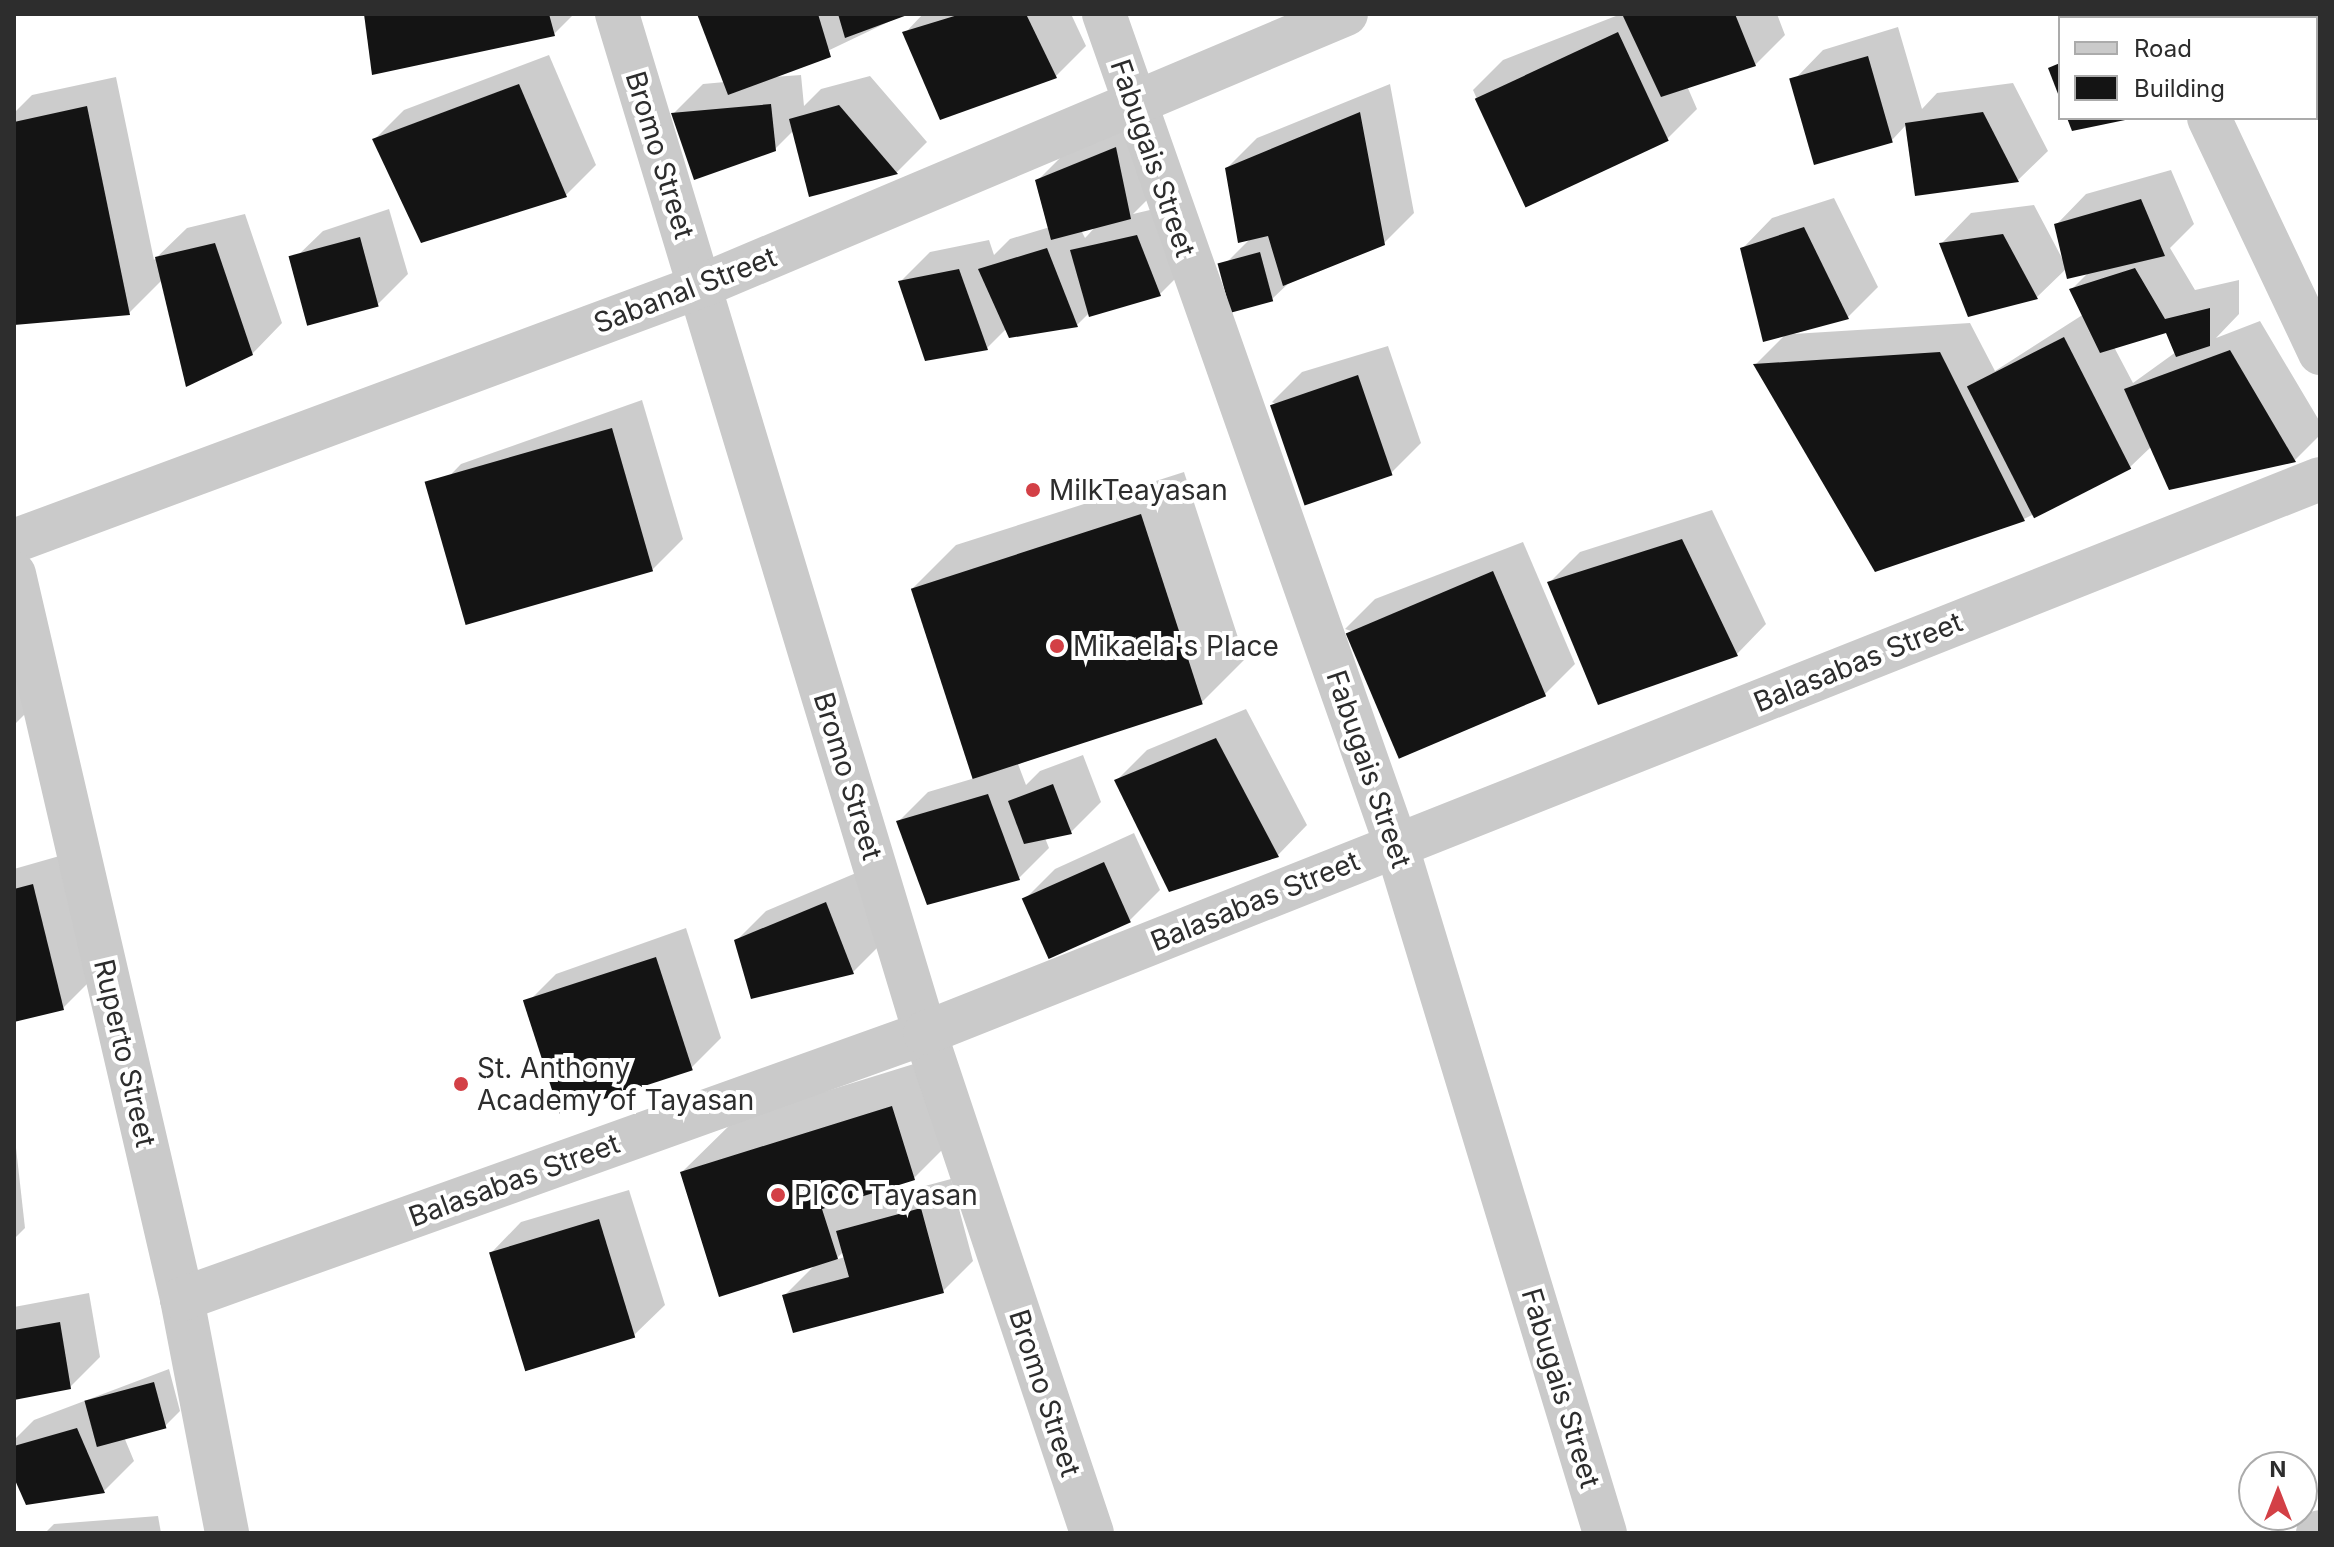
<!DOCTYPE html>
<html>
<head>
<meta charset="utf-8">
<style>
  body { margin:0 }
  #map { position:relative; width:2334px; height:1547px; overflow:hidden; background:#fff; font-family:Inter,sans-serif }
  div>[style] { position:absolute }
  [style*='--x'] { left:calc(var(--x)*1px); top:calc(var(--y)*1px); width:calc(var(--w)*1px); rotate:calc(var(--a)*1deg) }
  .shadow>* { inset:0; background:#0003 }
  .building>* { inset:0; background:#141414; transform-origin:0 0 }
  .street>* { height:44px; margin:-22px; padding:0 22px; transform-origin:22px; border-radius:22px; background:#cacaca }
  .dots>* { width:22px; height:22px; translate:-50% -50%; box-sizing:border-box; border:4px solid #fff; border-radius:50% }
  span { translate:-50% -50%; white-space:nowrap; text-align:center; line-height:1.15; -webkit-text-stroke:8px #fff; paint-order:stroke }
  .street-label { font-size:28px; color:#2d2d2d }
  .poi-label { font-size:28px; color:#2d2d2d }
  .left { translate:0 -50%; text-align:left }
  .frame { position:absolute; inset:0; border:16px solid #2d2d2d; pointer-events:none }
  .legend { position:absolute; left:2058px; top:16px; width:260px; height:104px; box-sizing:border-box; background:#fff; border:2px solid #ababab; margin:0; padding:10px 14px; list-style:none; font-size:24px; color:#2d2d2d }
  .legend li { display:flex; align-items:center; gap:16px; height:40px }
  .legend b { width:40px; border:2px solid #ababab }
  .north { position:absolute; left:2238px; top:1451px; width:80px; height:80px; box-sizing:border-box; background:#fff; border:2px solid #ababab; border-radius:50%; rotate:0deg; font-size:22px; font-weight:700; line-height:32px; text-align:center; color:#2d2d2d }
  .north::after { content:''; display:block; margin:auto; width:28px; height:36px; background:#d34046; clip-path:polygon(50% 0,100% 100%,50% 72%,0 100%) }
</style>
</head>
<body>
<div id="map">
  <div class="shadow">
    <div style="clip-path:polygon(366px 14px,574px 14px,554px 34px)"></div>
    <div style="clip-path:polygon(699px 14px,905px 14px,773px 77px,801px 75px,804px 106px,821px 89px,870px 76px,927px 142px,897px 172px,811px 194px,794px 130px,775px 149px,673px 114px,703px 84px,725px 82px)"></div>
    <div style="clip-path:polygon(923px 14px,1071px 14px,1086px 46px,1056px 76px,941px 117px,905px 33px)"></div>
    <div style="clip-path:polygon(1621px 14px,1777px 14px,1785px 35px,1755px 65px,1687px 86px,1697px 109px,1667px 139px,1520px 196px,1473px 90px,1503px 60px)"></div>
    <div style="clip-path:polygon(1898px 27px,1922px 109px,1937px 93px,2013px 83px,2048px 151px,2018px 180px,1907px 124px,1892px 140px,1793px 81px,1823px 50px)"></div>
    <div style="clip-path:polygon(549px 55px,596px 165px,566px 195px,422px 240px,374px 140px,404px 110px)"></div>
    <div style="clip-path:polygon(116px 77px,154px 260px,187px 228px,245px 214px,282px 323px,252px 354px,162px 280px,129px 313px,14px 323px,14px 113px,32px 95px)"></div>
    <div style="clip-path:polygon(1390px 84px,1414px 213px,1384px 243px,1291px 281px,1272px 299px,1221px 268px,1251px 238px,1227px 168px,1257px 138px)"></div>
    <div style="clip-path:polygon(evenodd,1146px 118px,1160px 187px,1133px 214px,1167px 206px,1190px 264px,1160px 294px,1090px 312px,1077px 325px,1007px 328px,987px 348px,900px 282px,930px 252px,989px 240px,994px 255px,1010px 239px,1050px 227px,1037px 181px,1067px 151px,1146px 118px,1097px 225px,1087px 236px,1085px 238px,1081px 230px,1097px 225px)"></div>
    <div style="clip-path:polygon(evenodd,2171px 170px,2194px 224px,2170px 248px,2195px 290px,2239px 280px,2239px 314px,2216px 338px,2260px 321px,2320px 422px,2320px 435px,2295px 460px,2170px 488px,2152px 446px,2130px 467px,2024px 519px,1756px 364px,1786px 334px,1742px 249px,1772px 218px,1834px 198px,1878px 287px,1848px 317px,1793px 334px,1970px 323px,1995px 371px,2084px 314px,2072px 289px,2089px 272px,2067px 268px,2037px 297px,1969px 314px,1942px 243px,1971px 213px,2034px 205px,2063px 260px,2056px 225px,2086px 194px,2171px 170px,2167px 331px,2176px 352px,2133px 383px,2114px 347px,2167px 331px)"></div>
    <div style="clip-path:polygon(389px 209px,408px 274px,378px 304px,292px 261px,323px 231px)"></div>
    <div style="clip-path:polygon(1388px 346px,1421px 443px,1391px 473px,1272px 402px,1302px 372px)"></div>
    <div style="clip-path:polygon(642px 400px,683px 539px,653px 569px,431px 495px,461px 464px)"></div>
    <div style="clip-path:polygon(1184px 472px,1245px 659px,1202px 702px,1018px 764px,1026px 785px,1040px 771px,1083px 755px,1101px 802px,1071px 832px,1045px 838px,1049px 848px,1019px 878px,898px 822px,928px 792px,975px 778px,913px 588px,956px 545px)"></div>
    <div style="clip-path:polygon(1712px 510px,1766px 624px,1737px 654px,1550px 582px,1580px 552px)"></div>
    <div style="clip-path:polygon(1523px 542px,1575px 664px,1545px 694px,1345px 629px,1375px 599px)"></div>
    <div style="clip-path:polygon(14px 665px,37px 702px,14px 725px)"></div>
    <div style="clip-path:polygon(1246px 709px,1307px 825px,1278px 855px,1117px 780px,1147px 750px)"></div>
    <div style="clip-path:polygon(1134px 833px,1160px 890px,1130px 920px,1025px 899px,1055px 869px)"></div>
    <div style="clip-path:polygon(63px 855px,93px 978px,63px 1008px,14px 1020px,14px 869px)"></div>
    <div style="clip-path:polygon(856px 873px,883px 942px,853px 972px,736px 941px,766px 911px)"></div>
    <div style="clip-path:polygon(686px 928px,721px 1038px,691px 1068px,568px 1109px,526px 1004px,556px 974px)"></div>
    <div style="clip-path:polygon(evenodd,946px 1054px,967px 1125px,914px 1178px,885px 1187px,888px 1196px,951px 1179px,973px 1261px,943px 1291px,785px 1295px,816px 1264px,682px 1172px,736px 1119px,946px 1054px,844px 1251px,845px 1257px,835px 1260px,844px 1251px)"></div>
    <div style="clip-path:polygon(14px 1130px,25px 1228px,14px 1239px)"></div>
    <div style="clip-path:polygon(629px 1190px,665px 1305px,634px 1335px,491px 1253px,521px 1222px)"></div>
    <div style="clip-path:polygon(89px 1293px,100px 1357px,70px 1387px,14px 1398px,14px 1307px)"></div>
    <div style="clip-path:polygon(169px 1369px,180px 1411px,165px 1426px,124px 1437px,134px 1461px,104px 1491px,27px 1503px,14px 1473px,14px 1440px,34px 1420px)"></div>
    <div style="clip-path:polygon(158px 1516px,161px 1533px,45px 1533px,54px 1524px)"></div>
  </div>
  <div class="building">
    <div style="clip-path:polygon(364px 14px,549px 14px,555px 36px,372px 75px)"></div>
    <div style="clip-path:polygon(697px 14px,818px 14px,831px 57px,728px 95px)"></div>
    <div style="clip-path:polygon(838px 14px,910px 14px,845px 38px)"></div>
    <div style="clip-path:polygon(961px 14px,1026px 14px,1057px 78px,940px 120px,902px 32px)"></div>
    <div style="clip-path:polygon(1622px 14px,1735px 14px,1756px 66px,1661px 97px)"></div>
    <div style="left:1618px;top:32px;width:120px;height:158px;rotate:65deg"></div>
    <div style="left:1868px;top:56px;width:90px;height:82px;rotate:74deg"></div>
    <div style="clip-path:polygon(2060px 63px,2060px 99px,2048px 68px)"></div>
    <div style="clip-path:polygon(519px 84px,567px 197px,421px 243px,372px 139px)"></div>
    <div style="clip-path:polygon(771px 104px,776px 151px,694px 180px,671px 113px)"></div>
    <div style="clip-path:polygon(839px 105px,898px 174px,809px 197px,789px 119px)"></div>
    <div style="clip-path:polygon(87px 106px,130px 315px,14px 325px,14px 122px)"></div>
    <div style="clip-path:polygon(1360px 112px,1385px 245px,1283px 286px,1268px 236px,1238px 243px,1225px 168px)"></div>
    <div style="clip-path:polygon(1983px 112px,2019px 182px,1915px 196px,1905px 123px)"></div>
    <div style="clip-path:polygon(2067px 118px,2130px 118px,2130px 119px,2072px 131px)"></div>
    <div style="clip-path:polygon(1116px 147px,1131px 219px,1051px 240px,1035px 180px)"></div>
    <div style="clip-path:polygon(2141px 199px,2165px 256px,2067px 279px,2054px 224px)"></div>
    <div style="clip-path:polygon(1804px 227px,1849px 319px,1763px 342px,1740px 248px)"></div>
    <div style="clip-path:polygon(2003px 234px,2038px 299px,1968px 317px,1939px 243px)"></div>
    <div style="clip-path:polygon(1137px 235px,1161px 296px,1089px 317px,1070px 250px)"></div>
    <div style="left:360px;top:237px;width:72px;height:74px;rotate:75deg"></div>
    <div style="clip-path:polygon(215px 243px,253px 355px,186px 387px,155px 257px)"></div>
    <div style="clip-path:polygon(1047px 248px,1078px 327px,1009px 338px,978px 269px)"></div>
    <div style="left:1260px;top:252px;width:51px;height:44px;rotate:75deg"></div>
    <div style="clip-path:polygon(2135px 268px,2165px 319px,2210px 308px,2210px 346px,2176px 357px,2166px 333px,2100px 353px,2069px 289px)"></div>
    <div style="clip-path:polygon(959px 269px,988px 350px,925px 361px,898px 281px)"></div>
    <div style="left:2064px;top:337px;width:148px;height:109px;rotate:63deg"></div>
    <div style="clip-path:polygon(2230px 350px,2296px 462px,2169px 490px,2124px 389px)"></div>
    <div style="clip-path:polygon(1940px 352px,2025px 521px,1875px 572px,1753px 364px)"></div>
    <div style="left:1358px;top:375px;width:106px;height:93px;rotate:71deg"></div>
    <div style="left:612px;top:428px;width:149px;height:195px;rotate:74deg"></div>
    <div style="left:1141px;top:514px;width:200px;height:242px;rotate:72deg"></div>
    <div style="clip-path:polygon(1682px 539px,1738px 656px,1598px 705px,1547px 582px)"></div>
    <div style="left:1493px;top:571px;width:136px;height:160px;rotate:67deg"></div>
    <div style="clip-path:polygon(1216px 738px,1279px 857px,1169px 892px,1114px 780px)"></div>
    <div style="clip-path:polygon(1053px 784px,1072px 834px,1024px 844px,1008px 801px)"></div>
    <div style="clip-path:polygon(988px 794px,1020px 880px,927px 905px,896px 821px)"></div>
    <div style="left:1104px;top:862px;width:66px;height:90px;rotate:66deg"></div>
    <div style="clip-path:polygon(33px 884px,64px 1010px,14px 1022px,14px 889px)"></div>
    <div style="clip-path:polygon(826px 902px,854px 974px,751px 999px,734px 940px)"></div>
    <div style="left:656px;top:957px;width:119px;height:140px;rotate:72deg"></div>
    <div style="clip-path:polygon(892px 1106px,915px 1180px,822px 1209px,838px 1259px,719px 1297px,680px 1172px)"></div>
    <div style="clip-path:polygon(921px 1208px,944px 1293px,793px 1333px,782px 1295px,849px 1277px,836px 1231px)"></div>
    <div style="left:599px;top:1219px;width:124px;height:115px;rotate:73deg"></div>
    <div style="clip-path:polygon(60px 1322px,71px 1389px,14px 1400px,14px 1330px)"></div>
    <div style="left:154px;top:1382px;width:48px;height:72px;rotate:75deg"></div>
    <div style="clip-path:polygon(77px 1428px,105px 1493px,26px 1505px,14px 1478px,14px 1446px)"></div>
  </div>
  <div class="street">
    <div style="--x:617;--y:14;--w:1065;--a:73.18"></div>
    <div style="--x:925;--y:1033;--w:527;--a:71.53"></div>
    <div style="--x:1104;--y:14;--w:880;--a:70.62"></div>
    <div style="--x:1396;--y:844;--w:720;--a:73.13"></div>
    <div style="--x:2159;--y:14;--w:4;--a:63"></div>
    <div style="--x:2209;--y:118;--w:260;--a:64.7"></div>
    <div style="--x:14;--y:541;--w:733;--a:-20.36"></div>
    <div style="--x:701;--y:286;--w:700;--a:-22.87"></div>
    <div style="--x:14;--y:574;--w:744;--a:76.95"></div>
    <div style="--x:182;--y:1299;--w:238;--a:79.1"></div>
    <div style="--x:182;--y:1299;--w:789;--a:-19.7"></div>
    <div style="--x:925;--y:1033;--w:1501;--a:-21.66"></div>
    <div style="--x:2318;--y:1533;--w:2;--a:-27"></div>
  </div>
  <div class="dots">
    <div style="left:1033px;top:490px;background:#d34046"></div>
    <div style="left:1057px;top:646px;background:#d34046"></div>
    <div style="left:461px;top:1084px;background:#d34046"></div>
    <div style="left:778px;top:1195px;background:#d34046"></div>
  </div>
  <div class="street-label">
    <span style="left:660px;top:155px;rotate:73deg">Bromo Street</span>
    <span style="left:1153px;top:158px;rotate:71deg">Fabugais Street</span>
    <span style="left:685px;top:290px;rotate:-21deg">Sabanal Street</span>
    <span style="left:1858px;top:662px;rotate:-22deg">Balasabas Street</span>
    <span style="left:1369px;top:769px;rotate:71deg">Fabugais Street</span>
    <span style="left:848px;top:776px;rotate:73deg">Bromo Street</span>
    <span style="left:1255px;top:901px;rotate:-22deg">Balasabas Street</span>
    <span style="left:125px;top:1053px;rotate:77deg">Ruperto Street</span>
    <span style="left:514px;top:1180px;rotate:-20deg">Balasabas Street</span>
    <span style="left:1561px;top:1388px;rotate:73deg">Fabugais Street</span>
    <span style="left:1045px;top:1393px;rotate:72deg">Bromo Street</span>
  </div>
  <div class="poi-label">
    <span class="left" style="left:1049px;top:490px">MilkTeayasan</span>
    <span class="left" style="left:1073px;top:646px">Mikaela's Place</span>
    <span class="left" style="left:477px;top:1084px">St. Anthony<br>Academy of Tayasan</span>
    <span class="left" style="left:794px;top:1195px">PICC Tayasan</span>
  </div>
  <div class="frame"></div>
  <ul class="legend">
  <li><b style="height:10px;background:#cacaca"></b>Road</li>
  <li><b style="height:22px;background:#141414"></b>Building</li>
  </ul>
  <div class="north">N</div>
</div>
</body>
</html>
